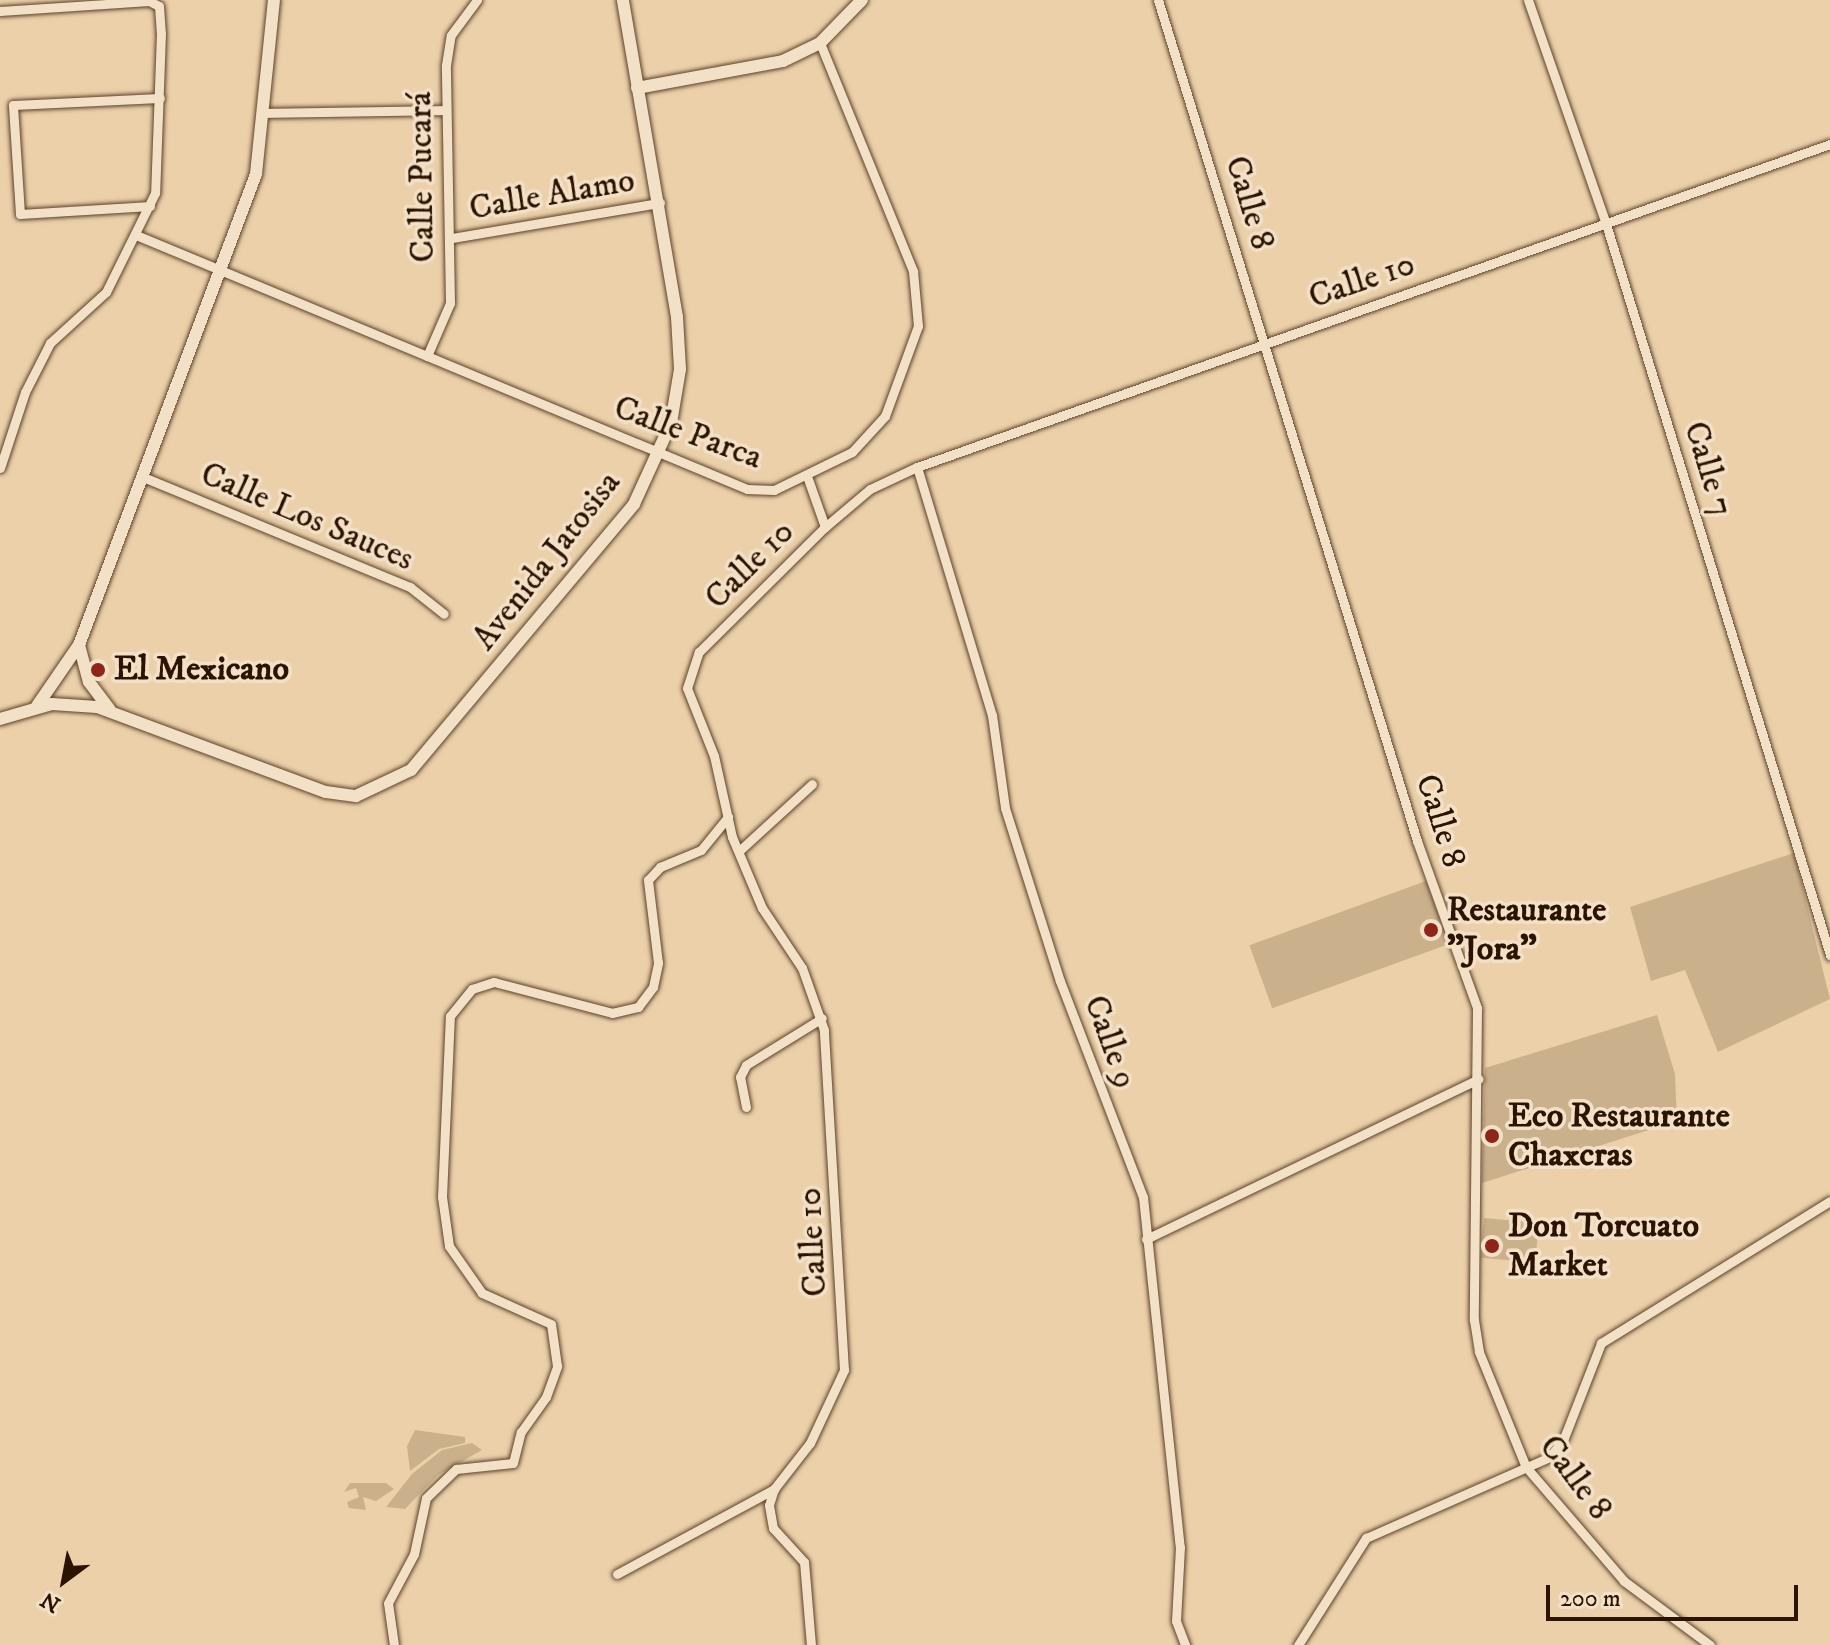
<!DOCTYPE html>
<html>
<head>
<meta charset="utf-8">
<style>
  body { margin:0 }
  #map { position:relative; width:1830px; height:1645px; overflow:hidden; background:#ebd0a9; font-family:"IM FELL DW Pica",serif }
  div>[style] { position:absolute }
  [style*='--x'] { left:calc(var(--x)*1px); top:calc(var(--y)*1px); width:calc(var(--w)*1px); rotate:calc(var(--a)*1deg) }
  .green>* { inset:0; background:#cbb08c; transform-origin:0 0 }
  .roads { filter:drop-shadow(0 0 2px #5c422a) drop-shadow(0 0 2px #5c422a) }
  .street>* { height:9px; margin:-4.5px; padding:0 4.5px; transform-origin:4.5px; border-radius:4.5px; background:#f2e0c7 }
  .secondary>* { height:12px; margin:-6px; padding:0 6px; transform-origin:6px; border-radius:6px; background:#f2e0c7 }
  .dots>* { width:22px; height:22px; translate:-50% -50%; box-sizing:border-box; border:4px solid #f2e0c7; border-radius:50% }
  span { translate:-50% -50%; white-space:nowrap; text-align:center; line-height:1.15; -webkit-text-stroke:7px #f2e0c7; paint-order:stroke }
  .street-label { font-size:34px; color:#2c1300 }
  .poi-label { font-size:34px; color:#2c1300; font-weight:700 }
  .left { translate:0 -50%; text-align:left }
  .north { position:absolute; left:24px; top:1541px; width:80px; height:80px; -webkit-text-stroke:6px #f2e0c7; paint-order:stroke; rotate:212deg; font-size:22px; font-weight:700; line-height:32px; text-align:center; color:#2c1300 }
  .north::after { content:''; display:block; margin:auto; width:28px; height:36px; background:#2c1300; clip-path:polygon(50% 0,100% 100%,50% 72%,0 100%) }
  .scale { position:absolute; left:1546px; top:1585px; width:252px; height:36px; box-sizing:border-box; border:4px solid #2c1300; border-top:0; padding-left:10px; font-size:24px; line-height:28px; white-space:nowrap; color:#2c1300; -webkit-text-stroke:6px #f2e0c7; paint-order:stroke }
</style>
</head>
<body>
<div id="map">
  <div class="green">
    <div style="clip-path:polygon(1794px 853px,1830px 999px,1718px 1052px,1685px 970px,1651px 981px,1630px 907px)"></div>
    <div style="left:1426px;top:881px;width:67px;height:188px;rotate:70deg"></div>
    <div style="clip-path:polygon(1657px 1015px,1675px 1074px,1677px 1121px,1482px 1183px,1485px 1068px)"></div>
    <div style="left:1484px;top:1218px;width:55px;height:40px;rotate:5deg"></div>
    <div style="clip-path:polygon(415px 1430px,465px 1437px,465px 1443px,439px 1449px,410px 1471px,407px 1446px)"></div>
    <div style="clip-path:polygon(472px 1443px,482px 1450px,438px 1475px,405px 1509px,386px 1507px,412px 1474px,442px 1450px)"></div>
    <div style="clip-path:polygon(350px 1483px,386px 1483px,394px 1489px,376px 1501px,363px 1497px,366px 1510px,349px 1508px,347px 1502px,359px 1497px,356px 1488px,344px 1492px)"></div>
  </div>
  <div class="roads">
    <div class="street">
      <div style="--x:1158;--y:0;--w:880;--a:72.88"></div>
      <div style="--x:1417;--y:841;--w:177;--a:70.2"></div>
      <div style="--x:1477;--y:1008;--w:312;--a:90.6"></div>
      <div style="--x:1474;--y:1320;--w:32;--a:81"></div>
      <div style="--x:1479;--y:1352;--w:124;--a:67.8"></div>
      <div style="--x:1526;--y:1467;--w:150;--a:49.3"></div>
      <div style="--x:1624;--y:1581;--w:107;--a:36.7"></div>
      <div style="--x:1528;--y:0;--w:237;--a:70.8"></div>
      <div style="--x:1606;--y:224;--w:765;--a:72.96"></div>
      <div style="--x:0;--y:11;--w:149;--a:-3.8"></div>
      <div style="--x:149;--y:1;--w:11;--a:27"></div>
      <div style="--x:159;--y:6;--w:27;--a:86"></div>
      <div style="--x:161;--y:33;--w:160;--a:92.1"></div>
      <div style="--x:155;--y:193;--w:110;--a:116.3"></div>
      <div style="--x:106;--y:292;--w:76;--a:137.7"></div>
      <div style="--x:50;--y:343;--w:55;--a:117"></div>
      <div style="--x:25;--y:392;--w:80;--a:108.2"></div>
      <div style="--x:263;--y:113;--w:183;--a:-0.9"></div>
      <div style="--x:150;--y:206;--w:130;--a:176.5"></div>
      <div style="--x:20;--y:214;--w:109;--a:-93.7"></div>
      <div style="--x:13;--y:105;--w:147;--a:-2.7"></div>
      <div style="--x:136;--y:235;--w:662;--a:22.57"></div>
      <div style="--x:747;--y:489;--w:27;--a:2"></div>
      <div style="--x:774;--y:490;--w:87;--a:-26"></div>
      <div style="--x:852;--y:452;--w:49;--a:-47.5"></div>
      <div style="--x:885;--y:416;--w:96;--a:-69.9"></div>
      <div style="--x:918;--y:326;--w:55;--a:-95.2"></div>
      <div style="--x:913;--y:271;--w:246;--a:-112.2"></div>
      <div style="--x:452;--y:238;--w:211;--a:-9.6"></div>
      <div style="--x:427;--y:356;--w:58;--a:-66.5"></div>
      <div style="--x:450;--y:303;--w:238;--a:-91"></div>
      <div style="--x:446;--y:65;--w:30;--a:-81"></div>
      <div style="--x:451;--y:35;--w:44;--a:-53.4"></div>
      <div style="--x:917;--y:467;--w:259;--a:73.2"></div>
      <div style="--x:992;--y:715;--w:94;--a:82"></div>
      <div style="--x:1005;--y:808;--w:182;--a:72.4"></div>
      <div style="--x:1060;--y:981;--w:231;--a:69"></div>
      <div style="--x:1143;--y:1197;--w:352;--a:84"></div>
      <div style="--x:1180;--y:1547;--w:74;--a:93.1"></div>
      <div style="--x:1176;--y:1621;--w:26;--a:69"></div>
      <div style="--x:143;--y:477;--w:289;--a:22.4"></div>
      <div style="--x:410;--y:587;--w:43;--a:38.5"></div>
      <div style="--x:808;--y:479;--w:51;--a:70.5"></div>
      <div style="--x:739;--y:851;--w:99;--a:-42.5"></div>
      <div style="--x:746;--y:1107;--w:31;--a:-101"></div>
      <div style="--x:740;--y:1077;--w:13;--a:-63"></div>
      <div style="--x:746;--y:1065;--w:89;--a:-31.7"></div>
      <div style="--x:1146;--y:1239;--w:369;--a:-25.7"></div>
      <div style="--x:617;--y:1574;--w:179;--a:-28.4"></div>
      <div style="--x:394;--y:1645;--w:42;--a:-98.1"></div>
      <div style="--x:388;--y:1603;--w:55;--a:-62"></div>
      <div style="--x:414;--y:1554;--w:57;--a:-77.9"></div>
      <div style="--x:426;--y:1498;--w:42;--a:-44"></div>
      <div style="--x:456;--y:1469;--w:57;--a:-6"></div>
      <div style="--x:513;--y:1463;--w:32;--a:-76"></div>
      <div style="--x:521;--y:1432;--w:43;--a:-54.5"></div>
      <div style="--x:546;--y:1397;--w:33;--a:-70"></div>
      <div style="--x:557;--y:1366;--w:42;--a:-98.1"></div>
      <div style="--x:551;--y:1324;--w:76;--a:-155.8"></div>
      <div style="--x:482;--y:1293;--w:57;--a:-125.1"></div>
      <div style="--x:449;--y:1246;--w:49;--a:-98.1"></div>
      <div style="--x:442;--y:1197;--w:181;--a:-87.5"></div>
      <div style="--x:450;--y:1016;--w:35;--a:-51"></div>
      <div style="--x:472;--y:989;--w:23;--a:-18"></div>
      <div style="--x:494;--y:982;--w:122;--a:14.7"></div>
      <div style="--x:612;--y:1013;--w:27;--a:-13"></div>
      <div style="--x:638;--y:1007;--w:25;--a:-53"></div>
      <div style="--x:653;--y:987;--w:25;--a:-78"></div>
      <div style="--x:658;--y:963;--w:84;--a:-96.9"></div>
      <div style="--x:648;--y:880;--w:18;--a:-47"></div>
      <div style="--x:660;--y:867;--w:44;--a:-22.5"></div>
      <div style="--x:701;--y:850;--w:43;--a:-50.7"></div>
      <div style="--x:811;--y:1645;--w:83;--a:-94.8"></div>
      <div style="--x:804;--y:1562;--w:46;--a:-132.4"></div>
      <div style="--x:773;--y:1528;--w:23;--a:-100"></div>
      <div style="--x:769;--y:1505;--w:17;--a:-73"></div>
      <div style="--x:774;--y:1489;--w:58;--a:-52"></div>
      <div style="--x:810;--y:1443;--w:81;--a:-65"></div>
      <div style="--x:844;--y:1370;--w:341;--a:-93.4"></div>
      <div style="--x:824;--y:1030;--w:66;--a:-109.5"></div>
      <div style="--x:802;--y:968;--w:72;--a:-123.7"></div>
      <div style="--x:762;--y:908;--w:77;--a:-112.9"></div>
      <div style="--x:732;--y:837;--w:83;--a:-102.5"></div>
      <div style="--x:714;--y:756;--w:73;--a:-111.7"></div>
      <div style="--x:687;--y:688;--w:38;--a:-72"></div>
      <div style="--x:699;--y:652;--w:177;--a:-44.8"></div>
      <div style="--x:825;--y:527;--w:59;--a:-40.2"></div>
      <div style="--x:870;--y:489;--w:52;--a:-25.1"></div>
      <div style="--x:917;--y:467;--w:968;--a:-19.48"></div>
      <div style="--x:1298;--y:1645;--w:127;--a:-57.6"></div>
      <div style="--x:1366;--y:1538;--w:201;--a:-23.8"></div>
      <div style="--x:1550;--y:1457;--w:24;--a:-54"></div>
      <div style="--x:1564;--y:1438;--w:102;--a:-68.7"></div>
      <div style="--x:1601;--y:1343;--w:269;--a:-31.8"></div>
    </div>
    <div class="secondary">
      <div style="--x:637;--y:88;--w:148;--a:-10.5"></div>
      <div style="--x:783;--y:61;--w:41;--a:-25.9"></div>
      <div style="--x:820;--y:43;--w:60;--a:-45.7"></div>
      <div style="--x:79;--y:645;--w:38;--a:75"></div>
      <div style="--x:89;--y:682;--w:34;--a:53"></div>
      <div style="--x:37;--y:706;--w:74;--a:-55.5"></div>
      <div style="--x:79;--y:645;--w:503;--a:-69.4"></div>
      <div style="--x:256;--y:174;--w:175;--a:-84.1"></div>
      <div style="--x:0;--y:719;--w:54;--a:-16.1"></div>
      <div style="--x:52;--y:704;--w:45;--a:3.8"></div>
      <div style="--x:97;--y:707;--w:244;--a:20.4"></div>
      <div style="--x:326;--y:792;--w:30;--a:8"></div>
      <div style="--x:356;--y:796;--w:61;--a:-25.3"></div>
      <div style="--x:411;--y:770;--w:347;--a:-50"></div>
      <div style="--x:634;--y:504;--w:89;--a:-65.4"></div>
      <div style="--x:671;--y:423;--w:55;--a:-80.5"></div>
      <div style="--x:680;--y:369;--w:52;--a:-93.3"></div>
      <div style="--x:677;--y:317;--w:322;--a:-99.7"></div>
    </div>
  </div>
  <div class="dots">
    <div style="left:98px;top:670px;background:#8f2418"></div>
    <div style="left:1431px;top:930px;background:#8f2418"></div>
    <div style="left:1492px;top:1136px;background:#8f2418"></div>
    <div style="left:1492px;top:1246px;background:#8f2418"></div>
  </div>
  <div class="street-label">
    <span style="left:422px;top:177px;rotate:-91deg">Calle Pucará</span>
    <span style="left:552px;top:195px;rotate:-10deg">Calle Alamo</span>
    <span style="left:1249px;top:203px;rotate:73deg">Calle 8</span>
    <span style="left:1362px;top:281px;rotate:-19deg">Calle 10</span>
    <span style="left:688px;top:433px;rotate:20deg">Calle Parca</span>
    <span style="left:1708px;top:469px;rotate:73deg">Calle 7</span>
    <span style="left:307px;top:517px;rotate:23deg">Calle Los Sauces</span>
    <span style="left:547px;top:561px;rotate:-52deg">Avenida Jatosisa</span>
    <span style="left:750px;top:565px;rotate:-45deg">Calle 10</span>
    <span style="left:1440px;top:821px;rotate:72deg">Calle 8</span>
    <span style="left:1110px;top:1042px;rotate:70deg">Calle 9</span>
    <span style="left:813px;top:1242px;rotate:-93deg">Calle 10</span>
    <span style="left:1575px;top:1478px;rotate:53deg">Calle 8</span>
  </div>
  <div class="poi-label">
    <span class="left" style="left:114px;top:670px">El Mexicano</span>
    <span class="left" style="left:1447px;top:930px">Restaurante<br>"Jora"</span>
    <span class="left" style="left:1508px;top:1136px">Eco Restaurante<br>Chaxcras</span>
    <span class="left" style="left:1508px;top:1246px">Don Torcuato<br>Market</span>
  </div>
  <div class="north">N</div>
  <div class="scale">200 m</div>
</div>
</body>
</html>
